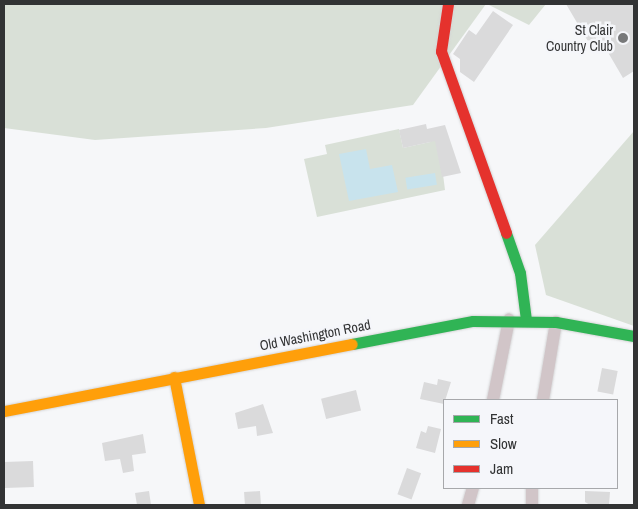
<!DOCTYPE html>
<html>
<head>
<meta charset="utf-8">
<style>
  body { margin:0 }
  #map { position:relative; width:638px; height:509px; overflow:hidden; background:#f6f7f9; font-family:"Archivo Narrow",sans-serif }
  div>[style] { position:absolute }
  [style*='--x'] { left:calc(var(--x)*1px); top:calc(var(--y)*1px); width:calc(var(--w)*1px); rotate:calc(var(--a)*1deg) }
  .green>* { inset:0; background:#d9e0d7 }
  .water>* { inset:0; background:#c8e3ed; transform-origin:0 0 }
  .building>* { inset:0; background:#dadadb; transform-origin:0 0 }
  .roads { filter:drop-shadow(0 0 1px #d4d4d5) drop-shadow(0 0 1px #d4d4d5) }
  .street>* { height:12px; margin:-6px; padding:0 6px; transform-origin:6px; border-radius:6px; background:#d1c5c8 }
  .fast>* { height:11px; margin:-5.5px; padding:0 5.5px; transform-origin:5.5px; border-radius:5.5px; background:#30b455 }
  .slow>* { height:11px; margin:-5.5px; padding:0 5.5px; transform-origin:5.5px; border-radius:5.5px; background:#ff9f0a }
  .jam>* { height:11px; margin:-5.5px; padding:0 5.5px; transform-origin:5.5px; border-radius:5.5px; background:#e5322d }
  .dots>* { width:14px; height:14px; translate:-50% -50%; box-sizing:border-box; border:2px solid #f5f6fa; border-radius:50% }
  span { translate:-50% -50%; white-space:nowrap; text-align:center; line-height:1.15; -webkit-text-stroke:5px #f5f6fa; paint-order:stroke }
  .poi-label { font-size:14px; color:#323334 }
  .right { translate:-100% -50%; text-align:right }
  .street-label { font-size:14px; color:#323334 }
  .frame { position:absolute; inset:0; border:5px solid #323334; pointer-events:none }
  .legend { position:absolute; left:443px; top:399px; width:175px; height:90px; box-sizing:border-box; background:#f5f6fa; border:1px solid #a7a8ab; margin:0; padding:6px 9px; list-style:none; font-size:15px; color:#323334 }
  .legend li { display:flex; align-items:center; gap:10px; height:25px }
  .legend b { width:25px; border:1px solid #a7a8ab }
</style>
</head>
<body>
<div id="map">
  <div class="green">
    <div style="clip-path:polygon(4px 4px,486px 4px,413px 105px,266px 128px,95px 140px,4px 128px)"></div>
    <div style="clip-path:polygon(487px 4px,546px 4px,529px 25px)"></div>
    <div style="clip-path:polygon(399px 129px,403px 148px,430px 142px,438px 135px,445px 190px,317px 217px,304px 159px,327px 154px,325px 145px)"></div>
    <div style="clip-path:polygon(634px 131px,634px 326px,546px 295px,535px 245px)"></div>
  </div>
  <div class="water">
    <div style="clip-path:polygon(366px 149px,370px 169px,392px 165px,398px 192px,349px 201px,339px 154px)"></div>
    <div style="left:435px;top:173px;width:12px;height:30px;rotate:81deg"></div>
  </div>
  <div class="building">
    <div style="clip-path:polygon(566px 4px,634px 4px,634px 71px,623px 78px,599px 37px,589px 43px)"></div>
    <div style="clip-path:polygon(493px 11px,513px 25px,474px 82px,460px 72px,460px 59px,453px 54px,469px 30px,476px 35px)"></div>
    <div style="clip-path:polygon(426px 124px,427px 129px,445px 125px,461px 173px,442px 177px,435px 141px,403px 148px,399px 130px)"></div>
    <div style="left:602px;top:368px;width:16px;height:24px;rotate:11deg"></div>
    <div style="clip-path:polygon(438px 379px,451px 382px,444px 404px,420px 399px,424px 382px,437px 385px)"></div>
    <div style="left:356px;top:390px;width:21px;height:36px;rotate:76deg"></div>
    <div style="clip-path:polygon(263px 404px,273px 433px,257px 436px,256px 426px,238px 429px,235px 413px)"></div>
    <div style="clip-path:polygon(428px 426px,441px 429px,435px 453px,416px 448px,421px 431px,426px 433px)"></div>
    <div style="clip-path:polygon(143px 434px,146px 453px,132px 455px,134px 471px,123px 473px,120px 459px,105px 461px,102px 443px)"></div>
    <div style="left:33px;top:461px;width:26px;height:29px;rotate:88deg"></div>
    <div style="left:407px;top:468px;width:15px;height:28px;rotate:20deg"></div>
    <div style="clip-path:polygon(149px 491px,151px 505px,137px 505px,135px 493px)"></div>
    <div style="left:260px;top:491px;width:14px;height:16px;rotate:86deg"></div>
    <div style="clip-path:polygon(585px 491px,610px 492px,609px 505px,590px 505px,585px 502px)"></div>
  </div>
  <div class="roads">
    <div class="street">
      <div style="--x:493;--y:400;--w:82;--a:-78.7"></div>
      <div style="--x:543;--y:400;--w:79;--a:-80.5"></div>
      <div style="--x:532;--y:488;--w:17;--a:90"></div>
      <div style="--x:468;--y:505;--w:18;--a:-74"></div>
    </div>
    <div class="fast">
      <div style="--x:506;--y:233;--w:42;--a:70.7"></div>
      <div style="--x:520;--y:273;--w:47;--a:82.7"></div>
      <div style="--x:352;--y:344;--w:123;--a:-10.8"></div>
      <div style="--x:473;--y:321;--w:83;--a:0.7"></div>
      <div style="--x:556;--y:322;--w:79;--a:10.2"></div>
    </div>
    <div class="slow">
      <div style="--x:174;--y:377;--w:130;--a:78.9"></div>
      <div style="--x:4;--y:411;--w:354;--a:-10.9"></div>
    </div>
    <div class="jam">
      <div style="--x:448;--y:4;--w:48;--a:98.5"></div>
      <div style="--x:441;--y:51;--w:193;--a:70.3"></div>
    </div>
  </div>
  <div class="dots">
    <div style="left:623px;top:38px;background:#777879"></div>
  </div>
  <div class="poi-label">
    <span class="right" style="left:613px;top:38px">St Clair<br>Country Club</span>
  </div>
  <div class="street-label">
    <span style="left:315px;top:335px;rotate:-11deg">Old Washington Road</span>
  </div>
  <div class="frame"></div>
  <ul class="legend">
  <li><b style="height:6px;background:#30b455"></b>Fast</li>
  <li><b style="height:6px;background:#ff9f0a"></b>Slow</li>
  <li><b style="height:6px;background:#e5322d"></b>Jam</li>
  </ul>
</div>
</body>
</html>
